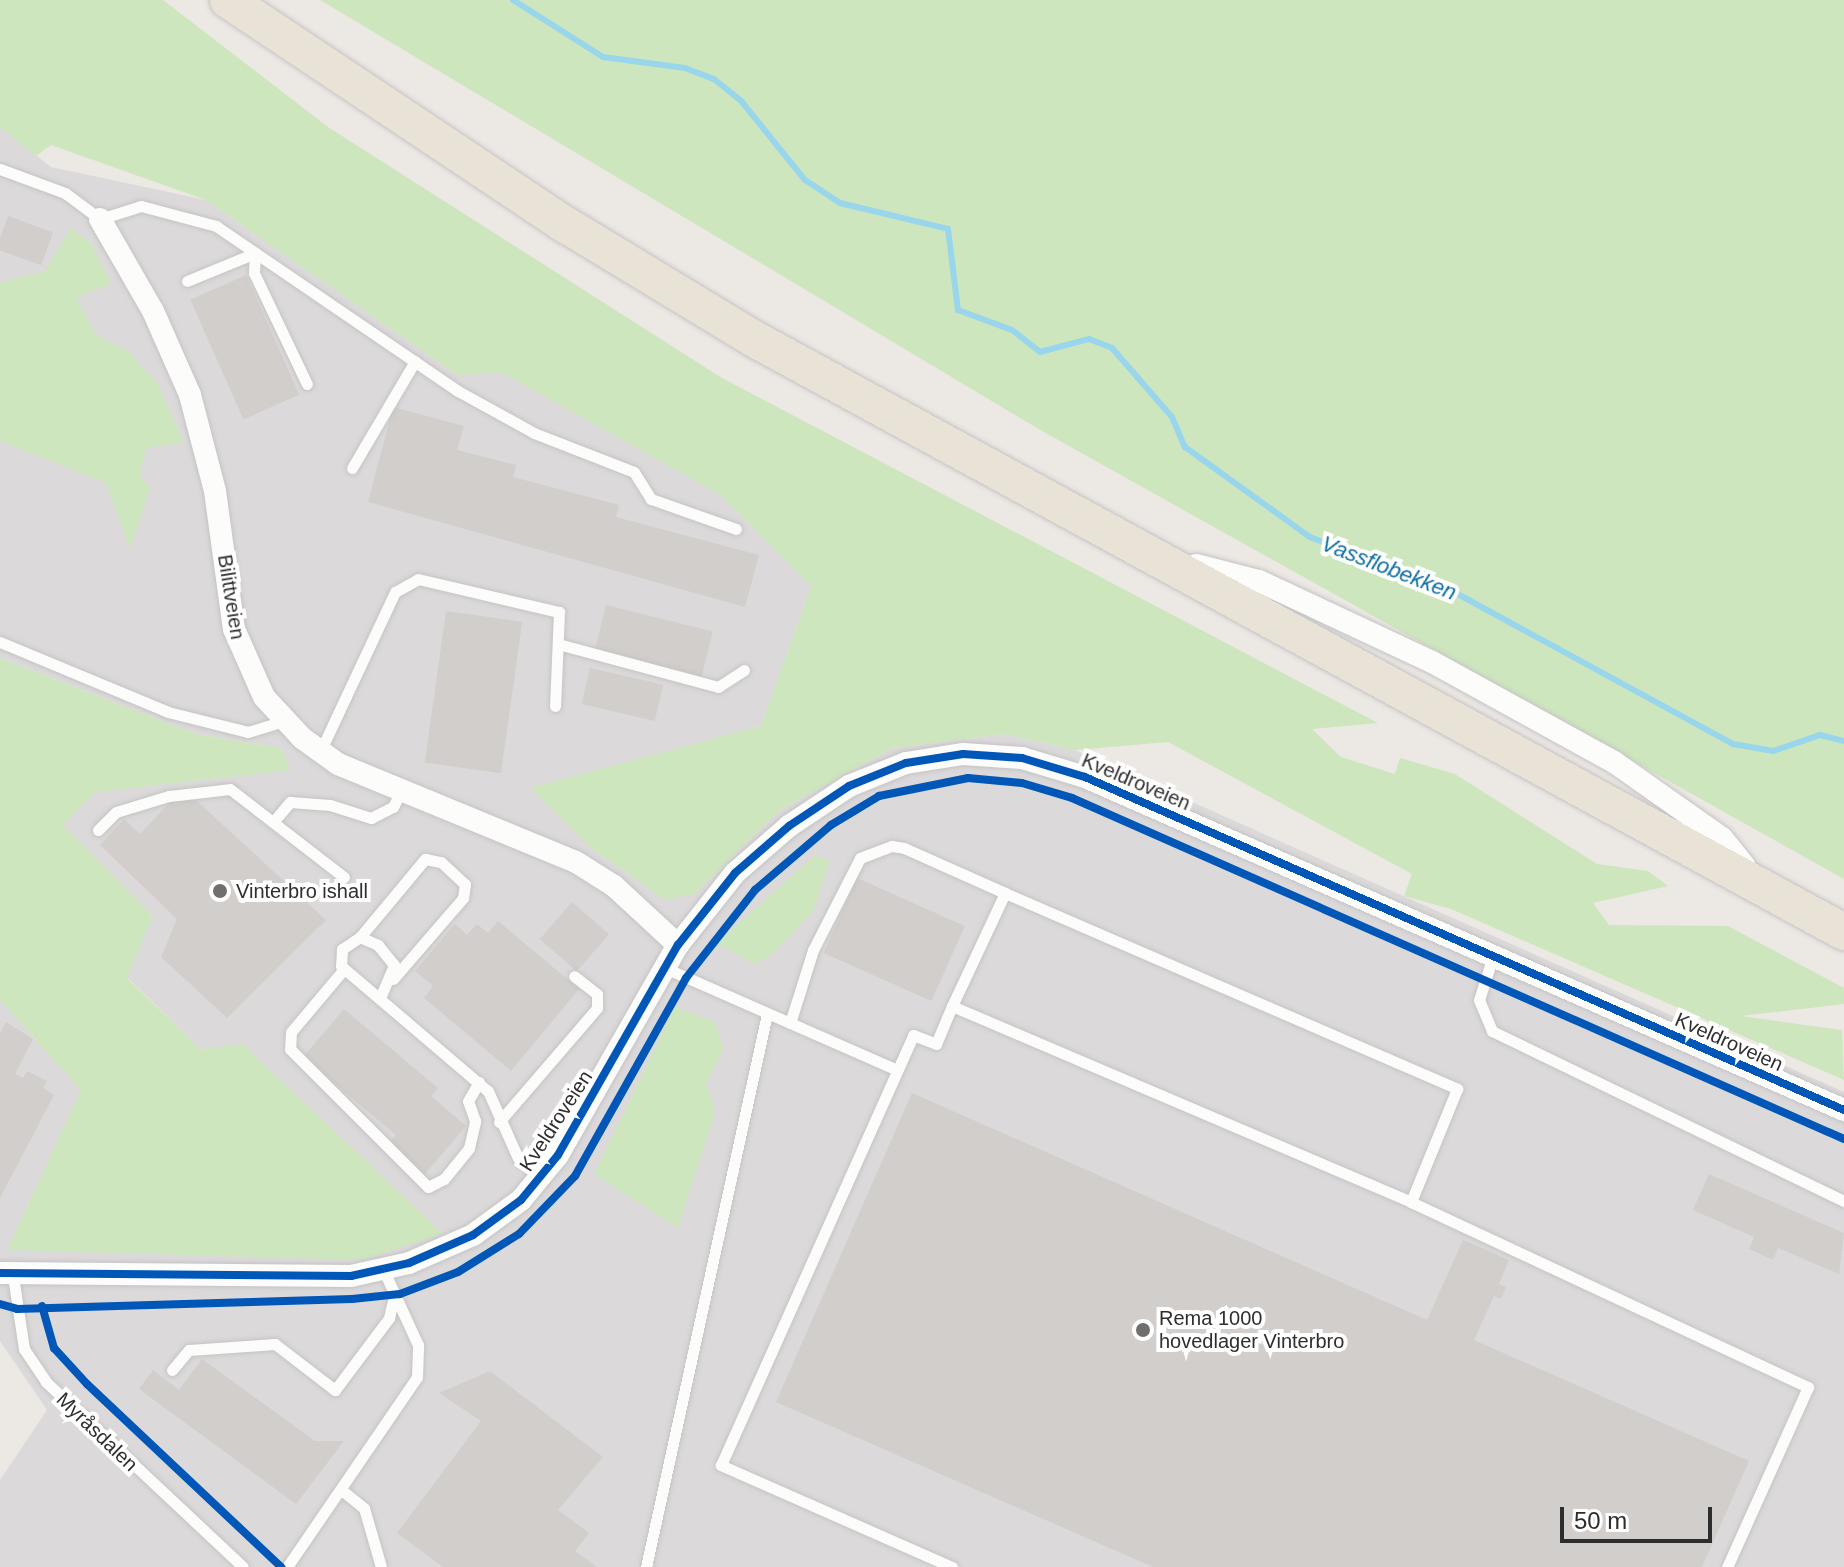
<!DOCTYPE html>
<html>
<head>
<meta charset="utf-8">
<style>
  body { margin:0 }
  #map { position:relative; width:1844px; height:1567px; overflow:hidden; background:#ece8e4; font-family:Helvetica,sans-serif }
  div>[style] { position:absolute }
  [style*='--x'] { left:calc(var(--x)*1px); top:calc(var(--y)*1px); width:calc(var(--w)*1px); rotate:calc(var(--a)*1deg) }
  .industrial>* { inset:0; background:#dcd9db }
  .green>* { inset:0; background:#cee6be }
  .stream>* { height:6px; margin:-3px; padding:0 3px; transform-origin:3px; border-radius:3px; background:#99d6ec }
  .building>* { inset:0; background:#d1cecb; transform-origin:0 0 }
  .roads { filter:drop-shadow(0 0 2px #c5c4c5) drop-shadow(0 0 2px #c5c4c5) }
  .service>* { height:11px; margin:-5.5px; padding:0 5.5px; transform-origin:5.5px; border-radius:5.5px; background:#fcfcfb }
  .minor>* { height:22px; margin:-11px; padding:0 11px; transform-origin:11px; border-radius:11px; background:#fcfcfb }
  .trunk>* { height:36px; margin:-18px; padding:0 18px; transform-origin:18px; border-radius:18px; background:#e9e2d6 }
  .cycleway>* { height:8px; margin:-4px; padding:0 4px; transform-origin:4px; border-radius:4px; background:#0057b8 }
  .dots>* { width:22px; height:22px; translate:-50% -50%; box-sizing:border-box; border:4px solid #fff; border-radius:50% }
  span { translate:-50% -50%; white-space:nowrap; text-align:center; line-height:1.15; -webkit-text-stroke:8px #fff; paint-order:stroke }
  .street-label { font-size:20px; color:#2e2e2e }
  .poi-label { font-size:20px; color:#2e2e2e }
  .left { translate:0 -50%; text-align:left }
  .water-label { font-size:22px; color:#0d6fa3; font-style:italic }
  .scale { position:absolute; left:1560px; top:1507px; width:152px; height:36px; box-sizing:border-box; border:4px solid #2e2e2e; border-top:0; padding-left:10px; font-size:24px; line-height:28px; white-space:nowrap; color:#2e2e2e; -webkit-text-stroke:6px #fff; paint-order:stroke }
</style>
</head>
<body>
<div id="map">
  <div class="industrial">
    <div style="clip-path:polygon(0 127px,51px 167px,206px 200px,457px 374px,503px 373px,719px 494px,811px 586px,761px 726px,531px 788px,694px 894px,781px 809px,893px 748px,1004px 734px,1075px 750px,1844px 1092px,1844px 1567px,0 1567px,0 1480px,47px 1410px,0 1341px,0 1000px,81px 1090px,7px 1250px,442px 1234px,242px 1045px,200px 1049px,127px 977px,152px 916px,63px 825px,94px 792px,290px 770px,281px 748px,196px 734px,0 658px)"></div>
  </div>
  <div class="green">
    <div style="clip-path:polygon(0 0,163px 0,328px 127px,722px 378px,1378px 723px,1312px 729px,1341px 757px,1395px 774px,1400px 758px,1455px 774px,1597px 864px,1648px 871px,1668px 886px,1593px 903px,1609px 925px,1728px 926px,1844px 988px,1844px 1004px,1741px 1016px,1842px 1030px,1844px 1080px,1451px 909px,1404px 896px,1412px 874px,1168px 742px,1075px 750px,1004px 734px,893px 748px,781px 809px,694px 894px,665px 900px,591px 848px,530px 788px,761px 726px,811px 586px,719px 494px,503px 373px,457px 375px,206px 200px,51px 145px,36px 156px,0 127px)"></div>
    <div style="clip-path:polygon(320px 0,1844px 0,1844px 879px,1042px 431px)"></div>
    <div style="clip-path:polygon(70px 228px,92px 244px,111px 284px,76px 297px,96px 335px,128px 351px,157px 383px,184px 442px,146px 448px,140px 475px,150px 488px,130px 549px,106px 483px,0 441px,0 283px,45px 271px)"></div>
    <div style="clip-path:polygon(0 658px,196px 734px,281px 748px,291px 770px,95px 792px,63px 825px,152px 916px,127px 978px,200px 1049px,242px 1044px,443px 1234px,361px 1260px,7px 1250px,81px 1090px,0 1000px)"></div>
    <div style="clip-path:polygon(814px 856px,830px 860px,813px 911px,771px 955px,754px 964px,717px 943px)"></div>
    <div style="clip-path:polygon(675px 1007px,715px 1022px,723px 1049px,706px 1084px,715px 1111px,678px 1228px,594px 1174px)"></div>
  </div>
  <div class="stream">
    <div style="--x:513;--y:0;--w:107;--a:32.3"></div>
    <div style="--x:603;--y:57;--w:83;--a:7.6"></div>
    <div style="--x:685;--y:68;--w:31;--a:21"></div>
    <div style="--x:714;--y:79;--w:36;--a:39"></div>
    <div style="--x:742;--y:102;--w:100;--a:51.1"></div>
    <div style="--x:805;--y:180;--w:42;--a:33.3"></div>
    <div style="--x:840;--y:203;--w:111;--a:13.5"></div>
    <div style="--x:948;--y:229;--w:82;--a:83"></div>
    <div style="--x:958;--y:310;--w:58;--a:20.3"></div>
    <div style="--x:1012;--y:330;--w:36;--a:38"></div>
    <div style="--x:1040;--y:352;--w:51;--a:-14.9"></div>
    <div style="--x:1089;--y:339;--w:25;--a:21"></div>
    <div style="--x:1112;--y:348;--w:91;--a:49"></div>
    <div style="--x:1172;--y:417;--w:33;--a:67"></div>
    <div style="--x:1185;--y:447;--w:154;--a:35.8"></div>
    <div style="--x:1310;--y:537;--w:154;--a:20.9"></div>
    <div style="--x:1454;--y:592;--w:318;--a:28.6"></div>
    <div style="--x:1733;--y:744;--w:41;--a:9.9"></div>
    <div style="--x:1773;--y:751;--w:50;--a:-18.8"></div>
    <div style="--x:1820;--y:735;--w:25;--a:14"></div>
  </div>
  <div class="building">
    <div style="left:8px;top:216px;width:48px;height:35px;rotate:20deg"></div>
    <div style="left:246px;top:275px;width:131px;height:61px;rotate:66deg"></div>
    <div style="clip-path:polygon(393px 407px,464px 426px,457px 450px,516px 465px,513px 477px,619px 505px,616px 517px,759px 555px,745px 607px,368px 502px)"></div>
    <div style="left:606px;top:605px;width:110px;height:46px;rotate:14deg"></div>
    <div style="left:446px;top:611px;width:77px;height:153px;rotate:8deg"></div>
    <div style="left:590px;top:668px;width:75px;height:37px;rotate:13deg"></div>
    <div style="clip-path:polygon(173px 799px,195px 799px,326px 920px,227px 1018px,161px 957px,177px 919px,100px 845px,124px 819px,140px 834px)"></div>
    <div style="left:857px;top:878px;width:118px;height:82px;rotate:24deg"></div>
    <div style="left:572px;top:902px;width:49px;height:49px;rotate:41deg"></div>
    <div style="clip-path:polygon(498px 921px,579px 989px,511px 1071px,424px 998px,433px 986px,415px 971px,455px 924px,467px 935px,477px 924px,488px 933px)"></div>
    <div style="clip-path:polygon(344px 1009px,438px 1088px,431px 1096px,466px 1126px,425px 1174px,389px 1143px,396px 1135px,303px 1057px)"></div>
    <div style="clip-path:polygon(6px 1022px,33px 1039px,15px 1074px,23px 1078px,27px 1071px,47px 1081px,43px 1088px,54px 1095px,0 1198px,0 1033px)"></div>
    <div style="clip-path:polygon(912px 1093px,1427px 1320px,1463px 1240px,1509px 1260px,1499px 1284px,1506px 1287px,1501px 1299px,1494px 1296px,1474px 1340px,1749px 1461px,1702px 1567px,1153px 1567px,776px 1402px)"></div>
    <div style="clip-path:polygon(1709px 1174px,1844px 1233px,1839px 1274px,1778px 1248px,1773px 1260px,1749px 1249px,1754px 1237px,1693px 1210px)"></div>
    <div style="clip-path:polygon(202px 1359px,315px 1441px,344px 1441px,296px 1504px,139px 1389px,153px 1370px,179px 1390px)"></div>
    <div style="clip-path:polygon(490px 1371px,603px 1457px,558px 1510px,589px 1533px,575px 1551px,597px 1567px,443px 1567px,397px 1533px,481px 1421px,439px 1393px)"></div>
  </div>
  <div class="roads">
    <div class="service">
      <div style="--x:0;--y:169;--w:69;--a:20.3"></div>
      <div style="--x:65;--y:193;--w:44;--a:36.6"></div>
      <div style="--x:100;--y:219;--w:43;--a:-17.6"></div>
      <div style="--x:141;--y:206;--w:78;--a:14.9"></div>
      <div style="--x:216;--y:226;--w:293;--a:34.3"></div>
      <div style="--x:458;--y:391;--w:87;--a:28.9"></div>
      <div style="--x:534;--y:433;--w:107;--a:21.3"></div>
      <div style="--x:634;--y:472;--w:32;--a:58"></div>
      <div style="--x:651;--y:499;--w:90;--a:19.4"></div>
      <div style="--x:187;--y:281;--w:74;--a:-22.4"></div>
      <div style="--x:255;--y:253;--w:20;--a:93"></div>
      <div style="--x:254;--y:273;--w:123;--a:64.5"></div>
      <div style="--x:352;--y:468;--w:124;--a:-59.5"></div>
      <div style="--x:0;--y:642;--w:182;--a:22.6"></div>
      <div style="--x:168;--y:712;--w:82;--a:14"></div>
      <div style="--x:248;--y:732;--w:39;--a:-17"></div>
      <div style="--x:558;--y:644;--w:166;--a:15"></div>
      <div style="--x:718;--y:687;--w:31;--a:-33"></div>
      <div style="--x:320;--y:752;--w:177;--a:-64.9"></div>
      <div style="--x:395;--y:592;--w:26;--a:-29"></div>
      <div style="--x:418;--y:579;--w:145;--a:13.2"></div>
      <div style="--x:559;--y:612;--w:94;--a:92.4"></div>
      <div style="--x:274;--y:821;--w:25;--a:-50"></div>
      <div style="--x:290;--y:802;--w:40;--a:4.3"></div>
      <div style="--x:330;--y:805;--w:43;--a:17.6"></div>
      <div style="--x:371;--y:818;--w:25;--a:-27"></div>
      <div style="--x:393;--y:807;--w:18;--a:-63"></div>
      <div style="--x:98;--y:830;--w:25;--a:-45"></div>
      <div style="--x:116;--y:812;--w:55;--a:-16.8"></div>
      <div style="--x:169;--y:796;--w:61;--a:-6.5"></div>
      <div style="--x:230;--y:789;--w:144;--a:37.7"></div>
      <div style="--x:360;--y:937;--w:102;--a:-50.2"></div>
      <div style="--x:425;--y:859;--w:16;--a:11"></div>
      <div style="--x:441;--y:862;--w:33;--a:43"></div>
      <div style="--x:465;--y:884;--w:14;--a:98"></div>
      <div style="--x:463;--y:898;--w:107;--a:130.8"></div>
      <div style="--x:1493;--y:956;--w:46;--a:107.7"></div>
      <div style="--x:1479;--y:1000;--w:34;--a:67"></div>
      <div style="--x:1492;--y:1031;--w:391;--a:25.8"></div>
      <div style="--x:665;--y:968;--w:253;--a:23.7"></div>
      <div style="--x:344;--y:969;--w:82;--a:130.1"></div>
      <div style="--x:291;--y:1032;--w:17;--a:93"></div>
      <div style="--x:290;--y:1049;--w:195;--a:45"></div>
      <div style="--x:428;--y:1187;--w:18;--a:-27"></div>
      <div style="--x:444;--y:1179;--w:40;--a:-51"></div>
      <div style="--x:469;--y:1148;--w:28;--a:-77"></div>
      <div style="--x:475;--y:1121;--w:21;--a:-109"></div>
      <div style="--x:468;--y:1101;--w:22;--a:-60"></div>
      <div style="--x:380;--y:998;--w:36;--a:-67"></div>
      <div style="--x:394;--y:965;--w:26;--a:-129"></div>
      <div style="--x:378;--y:945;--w:20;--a:-156"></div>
      <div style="--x:360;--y:937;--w:22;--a:146"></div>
      <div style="--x:342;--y:949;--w:17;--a:93"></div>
      <div style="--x:341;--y:966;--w:193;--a:40.4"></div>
      <div style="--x:488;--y:1091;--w:73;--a:65.9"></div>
      <div style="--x:518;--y:1158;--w:31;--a:38"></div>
      <div style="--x:952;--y:1006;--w:125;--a:-64.9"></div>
      <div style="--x:1005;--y:893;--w:493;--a:23.4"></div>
      <div style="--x:1457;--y:1089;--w:122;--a:112.2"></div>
      <div style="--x:790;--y:1023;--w:77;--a:-72.5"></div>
      <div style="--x:813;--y:950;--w:103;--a:-62.9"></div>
      <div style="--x:860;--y:858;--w:34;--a:-21"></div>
      <div style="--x:892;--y:846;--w:12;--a:9"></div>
      <div style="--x:904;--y:848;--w:111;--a:24"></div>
      <div style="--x:499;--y:1122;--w:150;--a:-49.3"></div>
      <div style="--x:597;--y:1008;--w:14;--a:-90"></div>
      <div style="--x:597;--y:994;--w:29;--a:-142"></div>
      <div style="--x:13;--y:1276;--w:74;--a:81.4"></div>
      <div style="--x:24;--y:1349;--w:40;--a:56"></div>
      <div style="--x:46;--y:1382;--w:270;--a:43.2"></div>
      <div style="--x:172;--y:1370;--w:26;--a:-50"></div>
      <div style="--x:189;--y:1350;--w:86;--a:-4"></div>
      <div style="--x:275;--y:1344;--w:76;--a:37.5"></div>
      <div style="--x:335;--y:1390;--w:90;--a:-53.1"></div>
      <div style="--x:389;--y:1318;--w:23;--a:-77"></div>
      <div style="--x:344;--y:1492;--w:26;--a:39"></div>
      <div style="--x:364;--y:1508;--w:61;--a:73.9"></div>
      <div style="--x:287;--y:1567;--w:230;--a:-55.6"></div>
      <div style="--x:417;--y:1377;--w:32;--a:-88"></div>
      <div style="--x:418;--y:1345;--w:81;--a:-114.7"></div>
      <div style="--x:646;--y:1567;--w:566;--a:-77.66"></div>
      <div style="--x:952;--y:1567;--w:253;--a:-156.2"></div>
      <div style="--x:721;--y:1465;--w:471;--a:-65.9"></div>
      <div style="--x:913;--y:1035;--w:25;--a:21"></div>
      <div style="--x:936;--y:1044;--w:41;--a:-67.2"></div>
      <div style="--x:952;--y:1006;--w:499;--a:23.1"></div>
      <div style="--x:1411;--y:1202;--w:438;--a:25"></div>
      <div style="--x:1808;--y:1387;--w:197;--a:114.2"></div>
    </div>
    <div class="minor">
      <div style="--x:100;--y:219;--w:106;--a:60.1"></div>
      <div style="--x:153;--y:311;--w:92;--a:66.2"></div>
      <div style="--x:190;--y:395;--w:99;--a:75.4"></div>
      <div style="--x:215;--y:491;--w:139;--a:82.2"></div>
      <div style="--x:234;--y:629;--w:74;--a:66.2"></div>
      <div style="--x:264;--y:697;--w:56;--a:47.2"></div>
      <div style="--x:302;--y:738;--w:44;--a:35.8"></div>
      <div style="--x:338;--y:764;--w:257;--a:22.4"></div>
      <div style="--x:576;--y:862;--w:45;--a:32.3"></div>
      <div style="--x:614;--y:886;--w:87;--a:42.7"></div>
      <div style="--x:1196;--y:565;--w:65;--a:14.3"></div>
      <div style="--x:1259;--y:581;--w:191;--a:25.1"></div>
      <div style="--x:1432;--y:662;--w:208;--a:28.8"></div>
      <div style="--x:1614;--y:762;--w:132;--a:35.1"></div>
      <div style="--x:1722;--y:838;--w:35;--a:51"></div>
      <div style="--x:0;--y:1273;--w:351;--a:0.5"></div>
      <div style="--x:351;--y:1276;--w:59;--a:-12.6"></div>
      <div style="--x:409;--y:1263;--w:70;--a:-23.6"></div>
      <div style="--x:473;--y:1235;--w:59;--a:-36.1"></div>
      <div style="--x:521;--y:1200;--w:58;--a:-50.6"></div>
      <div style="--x:558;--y:1155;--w:242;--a:-60.3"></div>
      <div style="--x:678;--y:945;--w:92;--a:-51.6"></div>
      <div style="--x:735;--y:873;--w:72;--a:-41"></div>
      <div style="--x:789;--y:826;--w:72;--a:-33.7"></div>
      <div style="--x:849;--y:786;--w:61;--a:-22"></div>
      <div style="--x:906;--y:763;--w:58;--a:-9"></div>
      <div style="--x:963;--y:754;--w:59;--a:3.9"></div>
      <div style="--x:1022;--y:758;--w:66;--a:16.8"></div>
      <div style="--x:1085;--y:777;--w:829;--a:23.69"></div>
    </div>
    <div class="trunk">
      <div style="--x:228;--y:0;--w:406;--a:33.7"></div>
      <div style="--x:566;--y:225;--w:222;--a:31.2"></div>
      <div style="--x:756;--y:340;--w:1239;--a:28.55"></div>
    </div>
  </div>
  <div class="cycleway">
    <div style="--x:0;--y:1273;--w:351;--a:0.5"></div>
    <div style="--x:351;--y:1276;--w:59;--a:-12.6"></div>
    <div style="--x:409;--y:1263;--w:70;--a:-23.6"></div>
    <div style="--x:473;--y:1235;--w:59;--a:-36.1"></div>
    <div style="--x:521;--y:1200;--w:58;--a:-50.6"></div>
    <div style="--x:558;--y:1155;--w:242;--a:-60.3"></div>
    <div style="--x:678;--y:945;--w:92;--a:-51.6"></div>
    <div style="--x:735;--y:873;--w:72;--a:-41"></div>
    <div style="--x:789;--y:826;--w:72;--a:-33.7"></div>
    <div style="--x:849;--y:786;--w:61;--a:-22"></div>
    <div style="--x:906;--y:763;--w:58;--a:-9"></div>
    <div style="--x:963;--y:754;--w:59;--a:3.9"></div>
    <div style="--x:1022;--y:758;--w:66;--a:16.8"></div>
    <div style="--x:1085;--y:777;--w:829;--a:23.69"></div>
    <div style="--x:0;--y:1304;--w:18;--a:16"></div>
    <div style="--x:17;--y:1309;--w:335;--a:-1.7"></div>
    <div style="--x:352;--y:1299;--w:48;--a:-5.9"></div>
    <div style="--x:400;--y:1294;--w:62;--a:-20.8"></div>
    <div style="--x:458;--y:1272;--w:72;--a:-31.9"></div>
    <div style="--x:519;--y:1234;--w:81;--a:-46"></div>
    <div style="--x:575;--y:1176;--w:227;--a:-60.7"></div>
    <div style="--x:686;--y:978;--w:112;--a:-51.9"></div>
    <div style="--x:755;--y:890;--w:100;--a:-40.5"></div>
    <div style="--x:831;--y:825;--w:56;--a:-31.1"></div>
    <div style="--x:879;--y:796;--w:91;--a:-11.4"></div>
    <div style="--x:968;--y:778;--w:54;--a:5.3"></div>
    <div style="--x:1022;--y:783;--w:52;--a:16.7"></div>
    <div style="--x:1072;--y:798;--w:844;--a:23.83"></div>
    <div style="--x:42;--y:1306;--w:44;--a:74.1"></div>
    <div style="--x:54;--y:1348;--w:49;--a:47.5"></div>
    <div style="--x:87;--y:1384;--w:267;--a:43.3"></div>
  </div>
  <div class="dots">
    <div style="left:220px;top:891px;background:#706f6e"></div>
    <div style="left:1143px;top:1330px;background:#706f6e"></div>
  </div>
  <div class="street-label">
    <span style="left:231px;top:597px;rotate:81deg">Bilittveien</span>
    <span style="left:1136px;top:782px;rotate:23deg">Kveldroveien</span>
    <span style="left:1729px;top:1042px;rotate:24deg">Kveldroveien</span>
    <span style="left:556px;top:1121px;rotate:-57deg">Kveldroveien</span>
    <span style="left:97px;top:1432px;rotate:44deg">Myråsdalen</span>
  </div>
  <div class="poi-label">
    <span class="left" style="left:236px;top:891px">Vinterbro ishall</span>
    <span class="left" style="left:1159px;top:1330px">Rema 1000<br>hovedlager Vinterbro</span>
  </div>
  <div class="water-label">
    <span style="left:1389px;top:568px;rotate:21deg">Vassflobekken</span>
  </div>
  <div class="scale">50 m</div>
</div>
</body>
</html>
